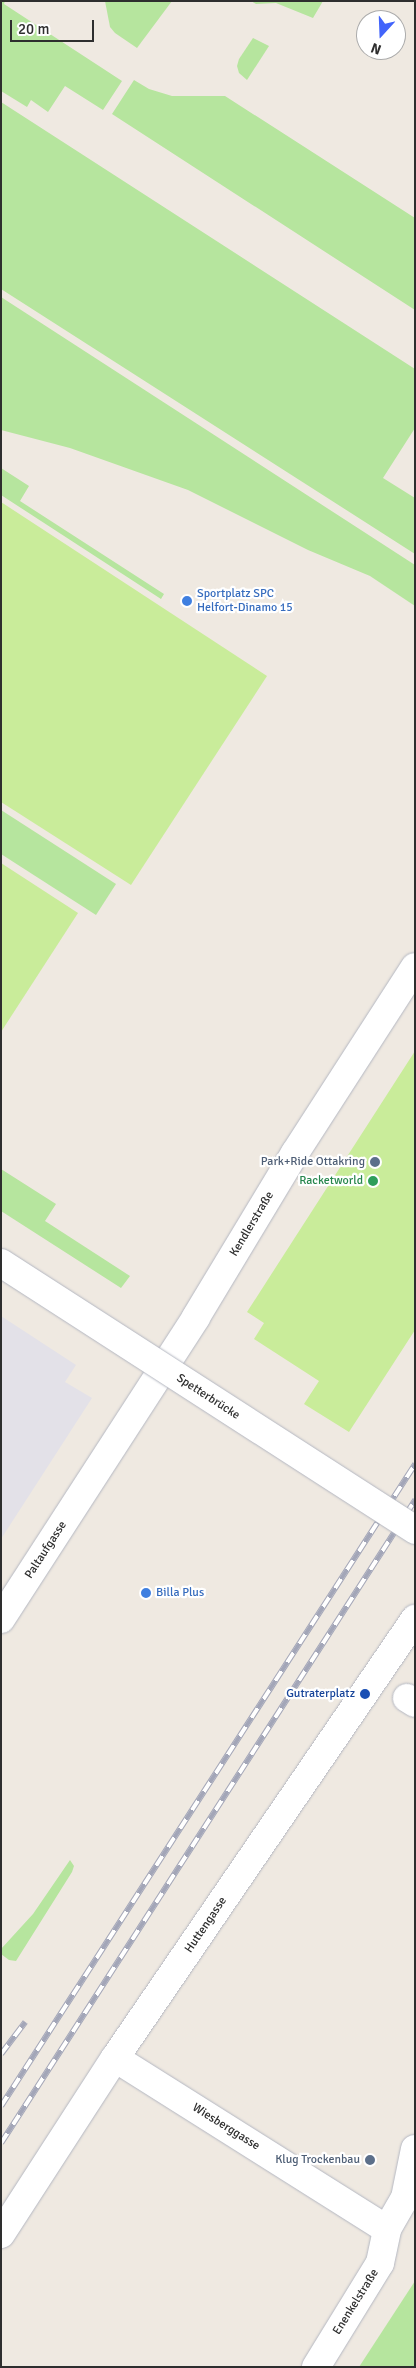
<!DOCTYPE html>
<html>
<head>
<meta charset="utf-8">
<style>
  body { margin:0 }
  #map { position:relative; width:416px; height:2368px; overflow:hidden; background:#efe9e1; font-family:Signika,sans-serif }
  div>[style] { position:absolute }
  [style*='--x'] { left:calc(var(--x)*1px); top:calc(var(--y)*1px); width:calc(var(--w)*1px); rotate:calc(var(--a)*1deg) }
  .industrial>* { inset:0; background:#e3e1e8 }
  .green>* { inset:0; background:#b6e59e }
  .pitch>* { inset:0; background:#c9ec9a }
  .roads { filter:drop-shadow(0 0 1px #b4b7c1) drop-shadow(0 0 1px #b4b7c1) }
  .street>* { height:28px; margin:-14px; padding:0 14px; transform-origin:14px; border-radius:14px; background:#fff }
  .secondary>* { height:28px; margin:-14px; padding:0 14px; transform-origin:14px; border-radius:14px; background:#fff }
  .rail>* { height:5.5px; margin-top:-2.75px; transform-origin:0; background:repeating-linear-gradient(90deg,#fff 0 11px,#a3a6b8 0 22px); box-sizing:border-box; border-block:1px solid #a3a6b8 }
  .bridges { filter:drop-shadow(0 0 1px #b4b7c1) drop-shadow(0 0 1px #b4b7c1) }
  .secondary-bridge>* { height:28px; margin:-14px; padding:0 14px; transform-origin:14px; border-radius:14px; background:#fff }
  .dots>* { width:14px; height:14px; translate:-50% -50%; box-sizing:border-box; border:2px solid #fff; border-radius:50% }
  span { translate:-50% -50%; white-space:nowrap; text-align:center; line-height:1.15; -webkit-text-stroke:4.5px #fff; paint-order:stroke }
  .shop-label { font-size:12px; color:#366cbe }
  .left { translate:0 -50%; text-align:left }
  .service-label { font-size:12px; color:#4e5e75 }
  .right { translate:-100% -50%; text-align:right }
  .leisure-label { font-size:12px; color:#27864d }
  .street-label { font-size:12px; color:#2e2e2e }
  .transit-label { font-size:12px; color:#164399 }
  .frame { position:absolute; inset:0; border:2px solid #2e2e2e; pointer-events:none }
  .north { position:absolute; left:356px; top:10px; width:50px; height:50px; box-sizing:border-box; background:#fff; border:1px solid #ababab; border-radius:50%; rotate:200deg; font-size:14px; font-weight:700; line-height:20px; text-align:center; color:#2e2e2e }
  .north::after { content:''; display:block; margin:auto; width:18px; height:22px; background:#4264fb; clip-path:polygon(50% 0,100% 100%,50% 72%,0 100%) }
  .scale { position:absolute; left:10px; top:20px; width:84px; height:22px; box-sizing:border-box; border:2px solid #2e2e2e; border-top:0; padding-left:6px; font-size:15px; line-height:18px; white-space:nowrap; color:#2e2e2e; -webkit-text-stroke:4px #fff; paint-order:stroke }
</style>
</head>
<body>
<div id="map">
  <div class="industrial">
    <div style="clip-path:polygon(1px 1316px,76px 1365px,65px 1382px,92px 1398px,1px 1539px)"></div>
  </div>
  <div class="green">
    <div style="clip-path:polygon(1px 1px,5px 1px,4px 4px,122px 81px,103px 110px,65px 86px,48px 112px,31px 100px,27px 107px,1px 91px)"></div>
    <div style="clip-path:polygon(105px 1px,172px 1px,137px 48px,115px 33px,110px 27px)"></div>
    <div style="clip-path:polygon(251px 1px,323px 1px,313px 18px,276px 3px,256px 4px)"></div>
    <div style="clip-path:polygon(253px 38px,269px 46px,247px 80px,239px 73px,237px 66px,239px 59px)"></div>
    <div style="clip-path:polygon(134px 80px,149px 89px,172px 96px,225px 96px,415px 218px,415px 310px,112px 114px)"></div>
    <div style="clip-path:polygon(1px 102px,415px 369px,415px 428px,383px 478px,415px 498px,415px 554px,1px 289px)"></div>
    <div style="clip-path:polygon(1px 297px,415px 565px,415px 606px,370px 576px,308px 550px,188px 490px,70px 448px,1px 430px)"></div>
    <div style="clip-path:polygon(1px 468px,29px 486px,20px 501px,164px 594px,161px 599px,1px 495px)"></div>
    <div style="clip-path:polygon(1px 810px,116px 884px,96px 915px,1px 854px)"></div>
    <div style="clip-path:polygon(1px 1169px,56px 1204px,45px 1221px,130px 1276px,121px 1288px,1px 1211px)"></div>
    <div style="clip-path:polygon(70px 1860px,74px 1866px,72px 1872px,16px 1961px,9px 1960px,1px 1954px,1px 1949px,33px 1914px)"></div>
    <div style="clip-path:polygon(415px 2281px,415px 2367px,359px 2367px)"></div>
  </div>
  <div class="pitch">
    <div style="clip-path:polygon(1px 502px,267px 676px,131px 885px,1px 802px)"></div>
    <div style="clip-path:polygon(1px 863px,78px 913px,1px 1032px)"></div>
    <div style="clip-path:polygon(415px 1051px,415px 1330px,349px 1432px,304px 1404px,319px 1381px,254px 1339px,264px 1323px,247px 1312px)"></div>
  </div>
  <div class="roads">
    <div class="street">
      <div style="--x:1;--y:1619;--w:359;--a:-57.1"></div>
      <div style="--x:196;--y:1317;--w:192;--a:-58.9"></div>
      <div style="--x:295;--y:1153;--w:221;--a:-57.2"></div>
      <div style="--x:407;--y:1698;--w:9;--a:32"></div>
      <div style="--x:115;--y:2058;--w:321;--a:32.2"></div>
      <div style="--x:316;--y:2367;--w:122;--a:-58.4"></div>
      <div style="--x:380;--y:2263;--w:35;--a:-78"></div>
      <div style="--x:387;--y:2229;--w:36;--a:-60"></div>
      <div style="--x:405;--y:2198;--w:50;--a:-78.5"></div>
    </div>
    <div class="secondary">
      <div style="--x:1;--y:2234;--w:210;--a:-57.1"></div>
      <div style="--x:115;--y:2058;--w:532;--a:-55.65"></div>
    </div>
  </div>
  <div class="rail">
    <div style="--x:1;--y:2054;--w:40;--a:-53"></div>
    <div style="--x:1;--y:2106;--w:764;--a:-57.18"></div>
    <div style="--x:1;--y:2143;--w:765;--a:-57.22"></div>
  </div>
  <div class="bridges">
    <div class="secondary-bridge">
      <div style="--x:1;--y:1263;--w:493;--a:32.8"></div>
    </div>
  </div>
  <div class="dots">
    <div style="left:187px;top:601px;background:#3f7fe0"></div>
    <div style="left:375px;top:1162px;background:#5c6f8a"></div>
    <div style="left:373px;top:1181px;background:#2e9e5b"></div>
    <div style="left:146px;top:1593px;background:#3f7fe0"></div>
    <div style="left:365px;top:1694px;background:#1a4fb4"></div>
    <div style="left:370px;top:2160px;background:#5c6f8a"></div>
  </div>
  <div class="shop-label">
    <span class="left" style="left:197px;top:601px">Sportplatz SPC<br>Helfort-Dinamo 15</span>
    <span class="left" style="left:156px;top:1593px">Billa Plus</span>
  </div>
  <div class="service-label">
    <span class="right" style="left:365px;top:1162px">Park+Ride Ottakring</span>
    <span class="right" style="left:360px;top:2160px">Klug Trockenbau</span>
  </div>
  <div class="leisure-label">
    <span class="right" style="left:363px;top:1181px">Racketworld</span>
  </div>
  <div class="street-label">
    <span style="left:252px;top:1224px;rotate:-59deg">Kendlerstraße</span>
    <span style="left:208px;top:1397px;rotate:33deg">Spetterbrücke</span>
    <span style="left:46px;top:1550px;rotate:-57deg">Paltaufgasse</span>
    <span style="left:206px;top:1925px;rotate:-56deg">Huttengasse</span>
    <span style="left:226px;top:2127px;rotate:32deg">Wiesberggasse</span>
    <span style="left:356px;top:2302px;rotate:-58deg">Enenkelstraße</span>
  </div>
  <div class="transit-label">
    <span class="right" style="left:355px;top:1694px">Gutraterplatz</span>
  </div>
  <div class="frame"></div>
  <div class="north">N</div>
  <div class="scale">20 m</div>
</div>
</body>
</html>
